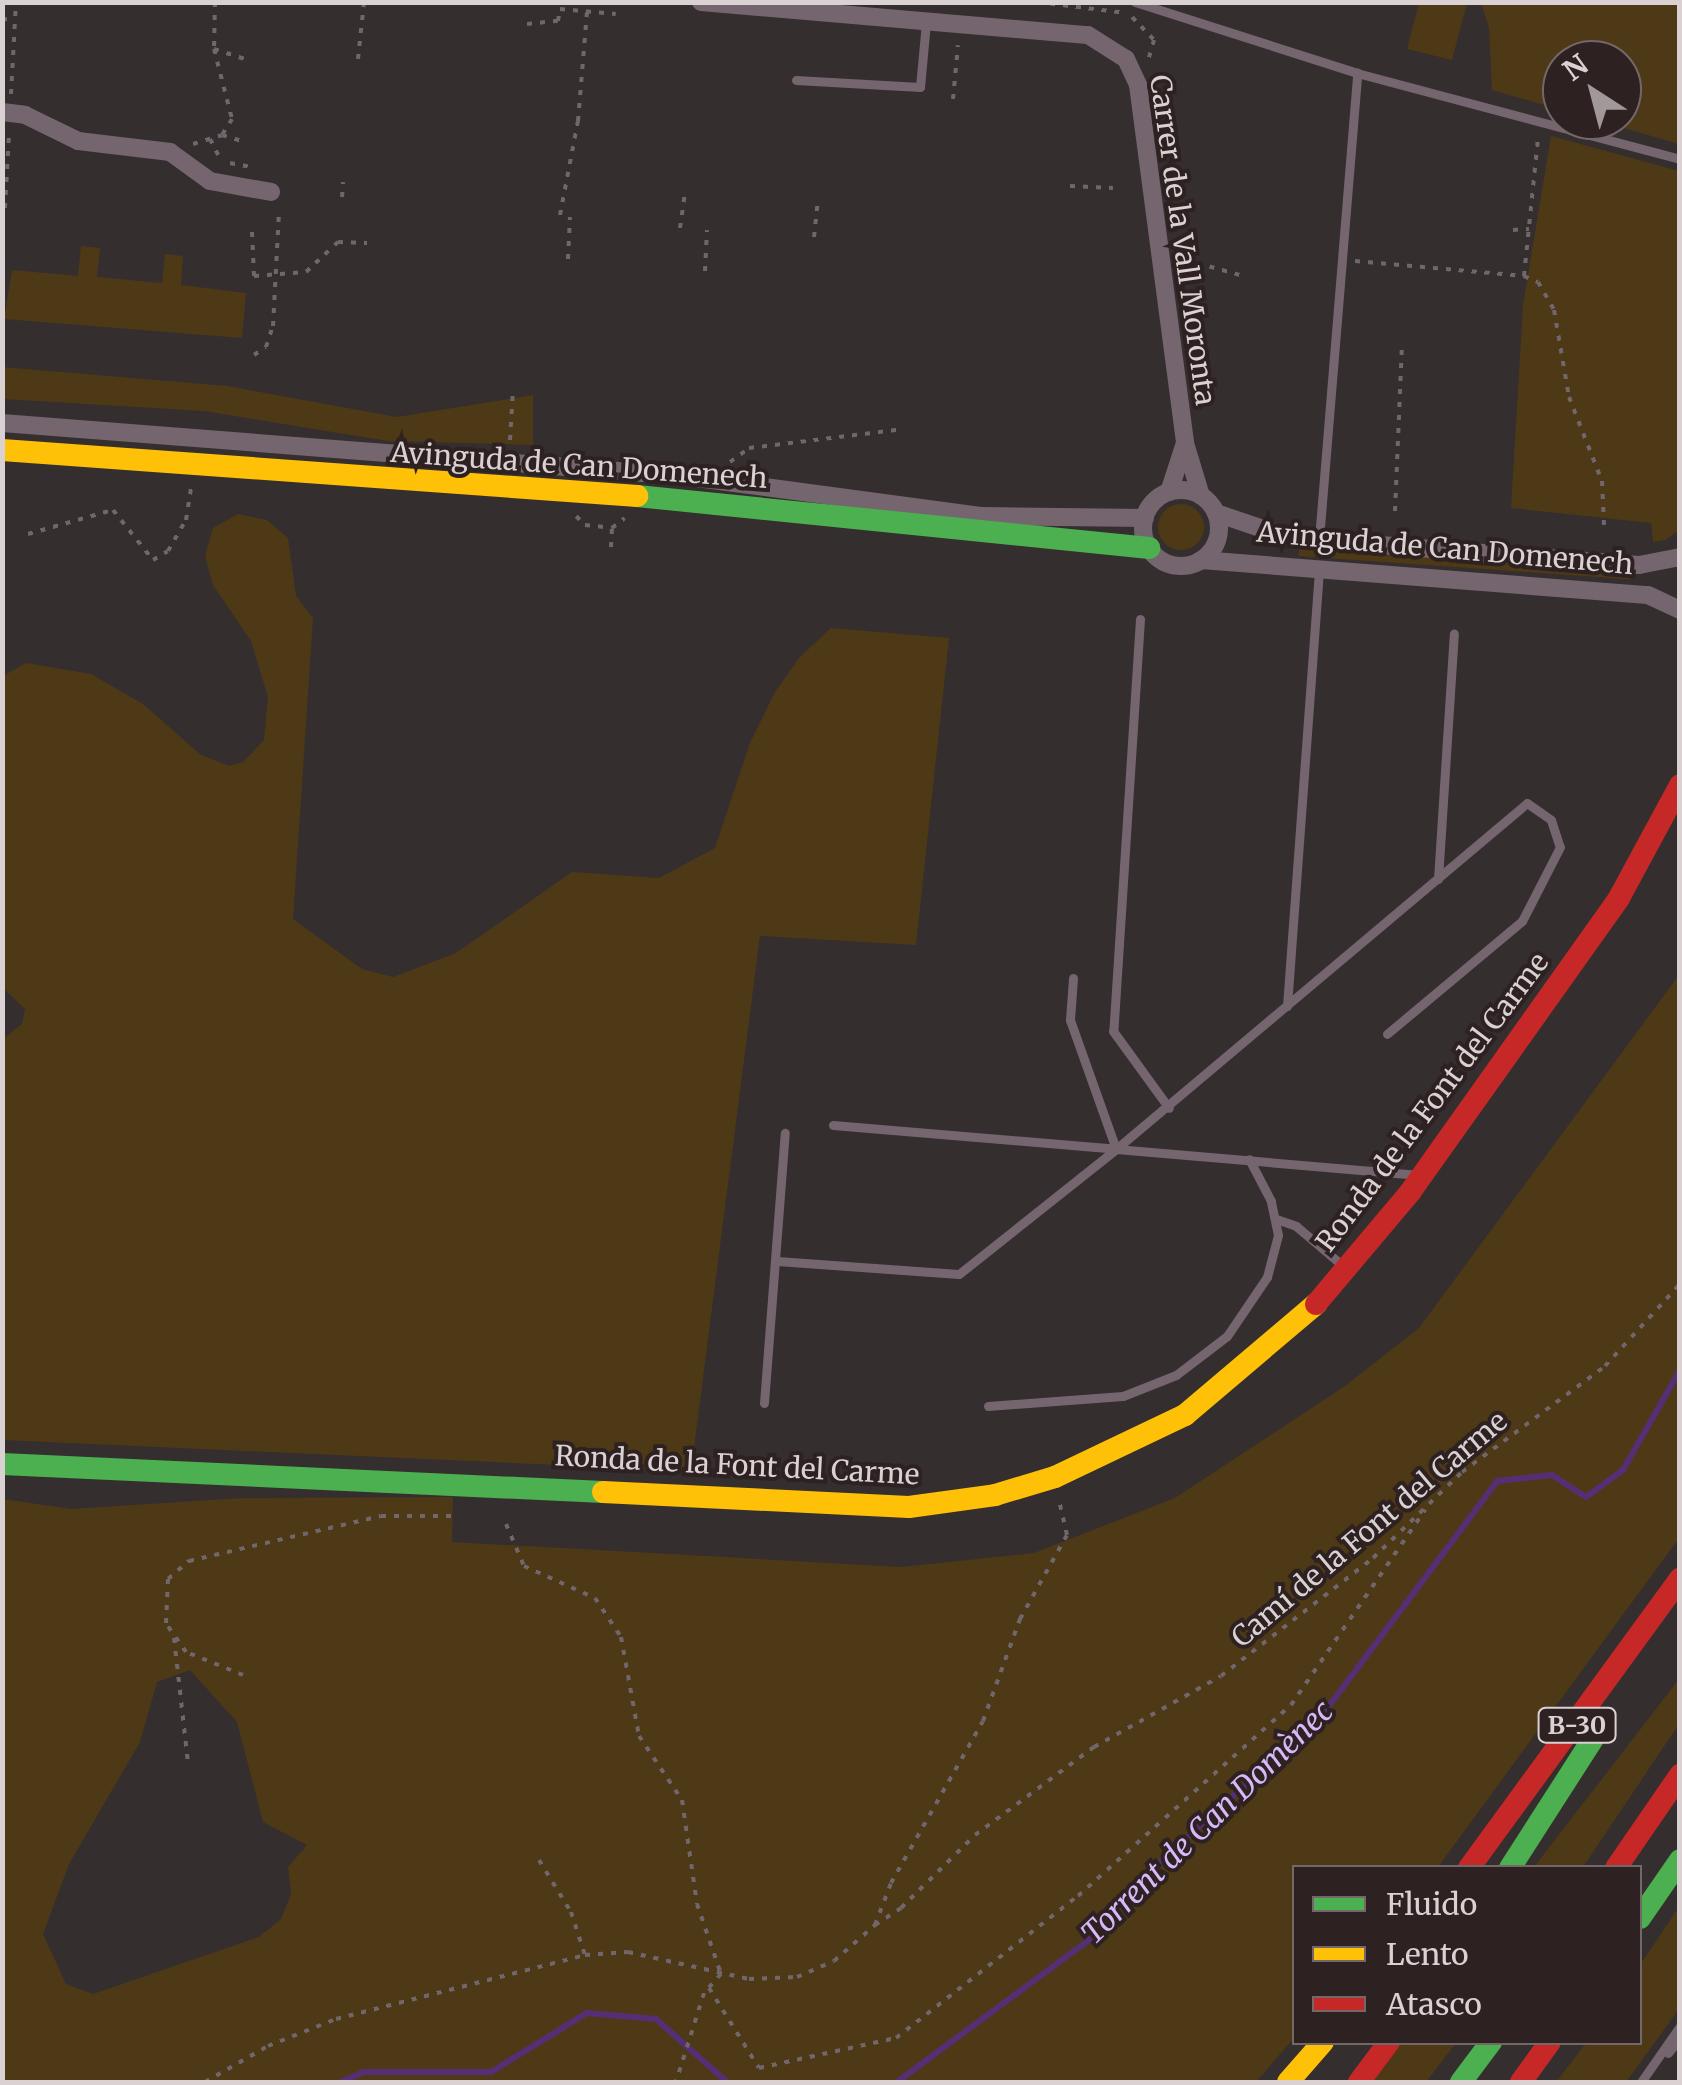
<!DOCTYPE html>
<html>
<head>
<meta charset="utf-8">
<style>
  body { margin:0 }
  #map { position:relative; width:1682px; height:2085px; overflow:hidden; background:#342e2e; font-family:Merriweather,serif }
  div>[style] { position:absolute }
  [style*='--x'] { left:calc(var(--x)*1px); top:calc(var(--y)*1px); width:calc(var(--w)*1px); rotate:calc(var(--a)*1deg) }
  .green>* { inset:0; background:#4e3916; transform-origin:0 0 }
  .round { border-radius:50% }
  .stream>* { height:6px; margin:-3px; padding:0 3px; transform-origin:3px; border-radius:3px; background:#552f76 }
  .path>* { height:4px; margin-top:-2px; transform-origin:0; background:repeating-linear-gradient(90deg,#70666c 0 5px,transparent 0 13px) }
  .lane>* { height:9px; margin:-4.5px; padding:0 4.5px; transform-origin:4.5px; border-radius:4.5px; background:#75656f }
  .street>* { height:18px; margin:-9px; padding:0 9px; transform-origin:9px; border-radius:9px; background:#75656f }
  .street>.ring { margin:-9px; padding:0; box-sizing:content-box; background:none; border:18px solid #75656f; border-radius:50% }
  .fast>* { height:22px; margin:-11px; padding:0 11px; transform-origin:11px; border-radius:11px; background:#4caf50 }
  .slow>* { height:22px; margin:-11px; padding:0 11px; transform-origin:11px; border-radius:11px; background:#ffc107 }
  .jam>* { height:22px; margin:-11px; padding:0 11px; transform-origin:11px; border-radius:11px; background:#c62828 }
  span { translate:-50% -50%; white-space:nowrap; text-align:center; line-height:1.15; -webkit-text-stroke:8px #2e2122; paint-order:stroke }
  .shield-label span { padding:2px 8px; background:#2e2122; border:2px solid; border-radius:8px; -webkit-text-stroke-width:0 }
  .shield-label { font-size:25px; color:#dad1d2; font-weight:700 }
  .street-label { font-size:28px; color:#dad1d2 }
  .water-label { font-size:30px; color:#d7b9fa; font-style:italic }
  .frame { position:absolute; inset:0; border:5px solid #dad1d2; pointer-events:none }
  .legend { position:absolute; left:1292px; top:1865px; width:350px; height:180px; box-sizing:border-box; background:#2e2122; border:2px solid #736768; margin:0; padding:12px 18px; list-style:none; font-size:30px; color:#dad1d2 }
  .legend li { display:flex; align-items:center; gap:20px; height:50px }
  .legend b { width:50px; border:2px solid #736768 }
  .north { position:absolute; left:1542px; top:40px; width:100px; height:100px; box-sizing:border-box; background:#2e2122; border:2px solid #736768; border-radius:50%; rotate:324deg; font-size:28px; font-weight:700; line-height:40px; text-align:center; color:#dad1d2 }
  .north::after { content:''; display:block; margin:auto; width:35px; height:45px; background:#a09899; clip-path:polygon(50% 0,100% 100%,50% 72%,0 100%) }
</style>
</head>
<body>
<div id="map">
  <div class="green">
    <div style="clip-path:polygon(1419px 3px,1467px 3px,1452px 60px,1407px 49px)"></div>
    <div style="clip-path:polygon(1481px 3px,1679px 3px,1679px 144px,1596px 120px,1622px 120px,1622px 60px,1562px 60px,1562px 110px,1492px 90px,1489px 28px)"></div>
    <div style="clip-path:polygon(1551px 136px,1679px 171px,1680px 530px,1665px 540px,1653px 542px,1651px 523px,1511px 508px,1523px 305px)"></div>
    <div style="clip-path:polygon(81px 246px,100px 248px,97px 277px,162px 283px,165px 254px,183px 256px,181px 285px,246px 293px,242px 338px,4px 319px,12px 270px,78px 276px)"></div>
    <div style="clip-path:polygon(2px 367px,227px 386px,397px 417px,533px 395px,533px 445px,388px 441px,204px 411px,3px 399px)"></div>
    <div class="round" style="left:1158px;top:504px;width:46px;height:46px"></div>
    <div style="clip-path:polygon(238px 514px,267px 520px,288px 538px,296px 596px,313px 618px,293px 919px,362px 969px,393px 977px,456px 953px,572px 872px,659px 878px,715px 848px,750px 743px,775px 692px,799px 658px,831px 628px,949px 638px,916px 945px,760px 936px,691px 1471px,3px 1440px,3px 1039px,22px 1024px,25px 1009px,3px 988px,3px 676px,26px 663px,91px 674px,143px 704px,201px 755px,229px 766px,243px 762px,264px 740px,268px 697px,251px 641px,213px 585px,205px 556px,213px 528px)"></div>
    <div style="left:1299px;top:548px;width:332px;height:8px;rotate:4deg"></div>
    <div style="clip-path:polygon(evenodd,1679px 975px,1679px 1538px,1438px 1867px,1294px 1868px,1294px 2038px,1256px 2082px,3px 2082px,3px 1499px,71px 1509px,242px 1498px,453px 1497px,452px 1542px,901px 1567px,1034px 1553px,1175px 1498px,1345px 1386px,1419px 1328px,1679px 975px,190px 1670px,237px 1722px,263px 1822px,307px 1845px,288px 1867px,291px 1894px,281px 1919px,259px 1937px,93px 1994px,66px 1984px,43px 1934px,69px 1864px,140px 1742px,157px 1682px,190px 1670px)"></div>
    <div style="clip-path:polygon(1679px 1679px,1679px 1724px,1583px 1867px,1534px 1867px)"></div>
    <div style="clip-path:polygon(1679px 1907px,1679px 2008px,1669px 2023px,1626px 2082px,1556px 2082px,1586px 2043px,1640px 2042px,1640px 1965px)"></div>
    <div style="clip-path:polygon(1402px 2043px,1456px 2043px,1426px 2082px,1371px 2082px)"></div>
  </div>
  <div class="stream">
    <div style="--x:341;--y:2082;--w:24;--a:-24"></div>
    <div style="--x:363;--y:2072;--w:128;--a:0"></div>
    <div style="--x:491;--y:2072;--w:113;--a:-31.6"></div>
    <div style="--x:587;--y:2013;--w:69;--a:5"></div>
    <div style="--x:656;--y:2019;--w:95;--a:41.6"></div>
    <div style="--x:897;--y:2082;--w:244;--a:-36.5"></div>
    <div style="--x:1093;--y:1937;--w:102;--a:-48.2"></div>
    <div style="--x:1161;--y:1861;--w:214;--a:-42"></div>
    <div style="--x:1320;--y:1718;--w:296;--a:-53.2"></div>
    <div style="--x:1497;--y:1481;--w:55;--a:-6.2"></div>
    <div style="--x:1552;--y:1475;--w:40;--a:32.9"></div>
    <div style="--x:1586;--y:1497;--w:46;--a:-36.1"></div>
    <div style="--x:1623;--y:1470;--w:115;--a:-60.3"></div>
  </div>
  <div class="path">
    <div style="--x:215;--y:2;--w:47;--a:91.2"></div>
    <div style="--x:214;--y:49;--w:72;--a:75.6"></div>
    <div style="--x:232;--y:119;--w:19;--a:122"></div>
    <div style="--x:1037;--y:2;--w:90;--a:7"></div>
    <div style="--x:1132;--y:17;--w:32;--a:46"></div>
    <div style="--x:1154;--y:40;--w:19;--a:106"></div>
    <div style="--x:2;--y:20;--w:13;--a:-13"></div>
    <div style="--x:527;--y:24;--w:31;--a:-6"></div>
    <div style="--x:558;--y:21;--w:12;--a:-81"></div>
    <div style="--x:560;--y:9;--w:56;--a:5.1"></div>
    <div style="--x:214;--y:49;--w:38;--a:18"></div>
    <div style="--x:358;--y:59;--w:57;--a:-84"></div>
    <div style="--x:11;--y:94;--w:92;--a:-86.9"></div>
    <div style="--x:953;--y:99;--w:54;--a:-84.7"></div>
    <div style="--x:210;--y:139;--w:25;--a:63"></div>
    <div style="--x:193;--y:144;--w:30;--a:-17"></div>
    <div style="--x:222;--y:135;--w:24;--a:17"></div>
    <div style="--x:230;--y:163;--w:20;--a:11"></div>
    <div style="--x:1070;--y:186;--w:43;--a:2.7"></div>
    <div style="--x:342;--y:197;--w:15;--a:-86"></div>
    <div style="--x:5;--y:208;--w:75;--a:-86.9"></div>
    <div style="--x:560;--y:215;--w:96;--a:-79.2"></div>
    <div style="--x:578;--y:121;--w:109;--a:-85.3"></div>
    <div style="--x:680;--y:228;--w:35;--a:-82"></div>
    <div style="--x:1513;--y:230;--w:16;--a:-4"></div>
    <div style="--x:252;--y:232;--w:44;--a:87.4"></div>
    <div style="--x:254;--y:276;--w:52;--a:-4.4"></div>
    <div style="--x:306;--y:272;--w:44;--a:-43.2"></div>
    <div style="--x:338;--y:242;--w:29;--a:2"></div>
    <div style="--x:814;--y:237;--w:37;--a:-84"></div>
    <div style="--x:568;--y:259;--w:42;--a:-87.3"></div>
    <div style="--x:1355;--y:261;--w:170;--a:5.1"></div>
    <div style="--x:1524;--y:276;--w:140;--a:-84.2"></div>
    <div style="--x:1197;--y:263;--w:45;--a:15.6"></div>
    <div style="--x:705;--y:271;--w:41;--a:-87.2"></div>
    <div style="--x:1524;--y:276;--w:15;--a:23"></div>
    <div style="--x:1538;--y:282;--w:32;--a:60"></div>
    <div style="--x:1554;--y:310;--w:88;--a:80.2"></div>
    <div style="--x:1569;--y:397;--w:90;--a:68.6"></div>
    <div style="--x:1602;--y:481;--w:44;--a:87.4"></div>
    <div style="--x:254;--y:355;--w:14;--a:-34"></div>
    <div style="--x:266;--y:347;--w:22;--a:-72"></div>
    <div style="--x:273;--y:326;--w:114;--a:-87"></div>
    <div style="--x:510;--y:440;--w:50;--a:-86.6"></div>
    <div style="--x:730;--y:462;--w:24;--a:-36"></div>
    <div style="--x:749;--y:448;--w:156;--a:-7"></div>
    <div style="--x:1395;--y:511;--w:168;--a:-87.6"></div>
    <div style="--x:576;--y:516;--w:13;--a:45"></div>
    <div style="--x:585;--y:525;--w:27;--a:6"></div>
    <div style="--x:612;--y:528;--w:16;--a:-38"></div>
    <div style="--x:28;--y:534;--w:88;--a:-15.8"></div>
    <div style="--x:113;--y:510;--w:64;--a:51.3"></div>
    <div style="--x:153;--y:560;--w:17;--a:-31"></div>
    <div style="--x:168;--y:551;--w:36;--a:-60"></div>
    <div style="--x:186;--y:520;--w:33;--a:-81"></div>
    <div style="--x:611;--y:547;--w:19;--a:-87"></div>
    <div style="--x:506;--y:1524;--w:46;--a:66.8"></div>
    <div style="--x:524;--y:1566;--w:78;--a:24.3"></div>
    <div style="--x:595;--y:1598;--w:47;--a:56.3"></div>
    <div style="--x:621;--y:1637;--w:101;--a:79.7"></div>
    <div style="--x:639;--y:1736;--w:77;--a:56.1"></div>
    <div style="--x:682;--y:1800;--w:105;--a:81.8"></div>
    <div style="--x:697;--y:1904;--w:74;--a:71.1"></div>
    <div style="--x:721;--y:1974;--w:25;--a:132"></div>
    <div style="--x:704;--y:1993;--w:93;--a:107.5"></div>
    <div style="--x:174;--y:1638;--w:126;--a:83.6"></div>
    <div style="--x:243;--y:1675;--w:61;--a:-158"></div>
    <div style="--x:186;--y:1652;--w:35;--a:-125"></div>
    <div style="--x:166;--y:1623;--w:44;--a:-87.4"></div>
    <div style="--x:168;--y:1579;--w:28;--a:-41"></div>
    <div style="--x:189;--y:1561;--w:197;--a:-13.2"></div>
    <div style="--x:381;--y:1516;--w:78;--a:0"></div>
    <div style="--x:539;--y:1860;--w:61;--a:58.4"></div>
    <div style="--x:571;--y:1912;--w:45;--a:72"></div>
    <div style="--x:875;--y:1925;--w:31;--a:-33"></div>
    <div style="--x:901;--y:1908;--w:104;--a:-44.6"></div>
    <div style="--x:975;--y:1835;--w:148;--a:-36.5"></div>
    <div style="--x:1094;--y:1747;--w:145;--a:-29.2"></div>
    <div style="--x:1221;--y:1676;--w:192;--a:-37.8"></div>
    <div style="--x:1373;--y:1558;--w:124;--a:-44"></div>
    <div style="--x:1462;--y:1472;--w:178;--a:-36.5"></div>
    <div style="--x:1605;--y:1366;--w:111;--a:-47.6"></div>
    <div style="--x:709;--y:1988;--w:94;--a:58"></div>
    <div style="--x:759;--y:2068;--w:140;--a:-12.4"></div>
    <div style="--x:896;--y:2038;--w:231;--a:-38"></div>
    <div style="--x:1078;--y:1896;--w:286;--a:-41.9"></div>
    <div style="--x:1291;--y:1705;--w:237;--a:-55.5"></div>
    <div style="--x:205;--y:2082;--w:73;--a:-29.7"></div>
    <div style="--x:268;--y:2046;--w:73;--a:-21.7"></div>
    <div style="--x:336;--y:2019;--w:257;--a:-14.4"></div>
    <div style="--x:585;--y:1955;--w:43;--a:-4"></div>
    <div style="--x:628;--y:1952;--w:124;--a:12.6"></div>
    <div style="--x:749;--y:1979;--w:48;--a:-2.4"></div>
    <div style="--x:797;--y:1977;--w:40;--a:-23.4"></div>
    <div style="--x:834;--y:1961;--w:55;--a:-41.3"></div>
    <div style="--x:875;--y:1925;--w:45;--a:-69.1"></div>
    <div style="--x:891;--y:1883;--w:186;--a:-60.4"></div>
    <div style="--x:983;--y:1721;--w:109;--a:-70.1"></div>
    <div style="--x:1020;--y:1619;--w:96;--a:-60.8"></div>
    <div style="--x:1067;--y:1535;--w:36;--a:-103"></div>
  </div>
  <div class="lane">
    <div style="--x:1135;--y:2;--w:233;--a:17.7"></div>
    <div style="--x:1357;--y:73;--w:334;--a:14.9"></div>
    <div style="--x:796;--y:80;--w:124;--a:3.2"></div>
    <div style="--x:920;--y:87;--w:65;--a:-84.7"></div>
    <div style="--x:1319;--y:539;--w:468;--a:-85.3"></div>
    <div style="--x:1140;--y:619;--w:413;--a:93.7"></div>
    <div style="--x:1113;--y:1031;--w:95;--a:54"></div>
    <div style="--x:1438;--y:879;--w:246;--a:-86.3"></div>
    <div style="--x:1073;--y:978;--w:42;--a:94.1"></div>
    <div style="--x:1070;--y:1020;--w:137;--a:70.4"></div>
    <div style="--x:1287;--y:1006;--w:437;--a:-85.8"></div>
    <div style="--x:833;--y:1125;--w:284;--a:4.8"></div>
    <div style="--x:1116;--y:1149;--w:537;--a:-40.09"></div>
    <div style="--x:1527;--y:803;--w:29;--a:35"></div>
    <div style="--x:1551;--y:820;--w:28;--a:72"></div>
    <div style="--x:1560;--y:847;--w:83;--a:117.2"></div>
    <div style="--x:1522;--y:921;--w:176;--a:140.1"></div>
    <div style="--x:1276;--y:1219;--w:21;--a:19"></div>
    <div style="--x:1296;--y:1226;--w:62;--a:40.4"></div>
    <div style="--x:777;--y:1261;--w:182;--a:4.1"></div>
    <div style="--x:959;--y:1274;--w:201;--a:-38.5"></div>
    <div style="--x:1116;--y:1149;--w:304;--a:4.9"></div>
    <div style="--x:764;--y:1403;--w:271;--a:-85.6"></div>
    <div style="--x:988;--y:1406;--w:135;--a:-4.2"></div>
    <div style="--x:1123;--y:1396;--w:57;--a:-21.6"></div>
    <div style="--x:1176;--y:1375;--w:64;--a:-37.4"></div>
    <div style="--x:1227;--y:1336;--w:71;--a:-55.9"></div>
    <div style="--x:1267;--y:1277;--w:43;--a:-75.3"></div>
    <div style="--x:1278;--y:1235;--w:35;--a:-102"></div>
    <div style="--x:1271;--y:1201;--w:47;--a:-117.6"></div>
    <div style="--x:1668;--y:2053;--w:19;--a:-51"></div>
    <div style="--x:1641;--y:2082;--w:68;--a:-55.1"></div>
  </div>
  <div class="street">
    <div style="--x:701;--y:2;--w:388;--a:4.9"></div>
    <div style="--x:1088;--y:35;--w:45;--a:32.3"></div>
    <div style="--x:1126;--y:59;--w:29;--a:65"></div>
    <div style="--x:1138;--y:85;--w:361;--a:82.5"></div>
    <div style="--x:1185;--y:443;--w:55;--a:73.2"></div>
    <div style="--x:2;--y:112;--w:23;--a:7"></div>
    <div style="--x:25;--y:115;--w:59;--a:26.1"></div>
    <div style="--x:78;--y:141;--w:93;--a:6.8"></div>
    <div style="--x:170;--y:152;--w:49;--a:35.9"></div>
    <div style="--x:210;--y:181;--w:62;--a:10.2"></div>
    <div style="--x:2;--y:423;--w:682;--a:4.46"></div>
    <div style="--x:682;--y:476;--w:303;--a:7.6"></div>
    <div style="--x:982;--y:516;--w:163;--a:0.7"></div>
    <div class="ring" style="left:1143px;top:490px;width:58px;height:58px"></div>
    <div style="--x:1169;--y:492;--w:52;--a:-71.9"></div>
    <div style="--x:1216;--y:513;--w:78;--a:18.7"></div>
    <div style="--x:1290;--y:538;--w:350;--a:4.4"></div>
    <div style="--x:1639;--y:565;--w:42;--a:-11"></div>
    <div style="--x:1201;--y:560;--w:448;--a:4.5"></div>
    <div style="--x:1648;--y:595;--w:35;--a:25"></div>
  </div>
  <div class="fast">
    <div style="--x:637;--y:496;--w:515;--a:5.8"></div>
    <div style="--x:2;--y:1464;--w:602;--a:2.67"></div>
    <div style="--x:1510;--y:1868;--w:169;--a:-57.3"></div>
    <div style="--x:1640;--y:1918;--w:70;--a:-55.4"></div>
    <div style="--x:1461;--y:2082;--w:50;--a:-53.1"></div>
  </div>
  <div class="slow">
    <div style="--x:2;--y:450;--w:637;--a:4.14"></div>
    <div style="--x:603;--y:1492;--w:306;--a:2.8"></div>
    <div style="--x:909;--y:1507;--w:87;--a:-7.9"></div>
    <div style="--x:995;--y:1495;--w:63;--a:-16.7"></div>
    <div style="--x:1055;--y:1477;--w:144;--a:-25.5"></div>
    <div style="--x:1185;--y:1415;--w:172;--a:-40.3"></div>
    <div style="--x:1288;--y:2082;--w:53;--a:-48.8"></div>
  </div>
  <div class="jam">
    <div style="--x:1316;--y:1304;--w:148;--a:-49.9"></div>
    <div style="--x:1411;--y:1191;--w:359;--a:-54.6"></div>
    <div style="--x:1619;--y:898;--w:128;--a:-61.6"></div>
    <div style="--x:1469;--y:1868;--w:358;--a:-53.9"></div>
    <div style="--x:1616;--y:1868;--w:113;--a:-55.5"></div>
    <div style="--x:1359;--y:2082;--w:50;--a:-53.1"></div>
    <div style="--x:1521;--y:2082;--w:49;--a:-54.1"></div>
  </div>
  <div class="shield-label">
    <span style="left:1577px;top:1725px">B-30</span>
  </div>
  <div class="street-label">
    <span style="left:1183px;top:240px;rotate:82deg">Carrer de la Vall Moronta</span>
    <span style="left:579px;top:465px;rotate:4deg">Avinguda de Can Domenech</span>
    <span style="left:1445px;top:548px;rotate:5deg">Avinguda de Can Domenech</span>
    <span style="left:1432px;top:1102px;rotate:-53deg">Ronda de la Font del Carme</span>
    <span style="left:737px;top:1465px;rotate:3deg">Ronda de la Font del Carme</span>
    <span style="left:1369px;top:1529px;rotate:-40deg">Camí de la Font del Carme</span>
  </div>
  <div class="water-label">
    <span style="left:1207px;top:1822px;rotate:-44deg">Torrent de Can Domènec</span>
  </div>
  <div class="frame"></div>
  <ul class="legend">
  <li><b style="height:12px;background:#4caf50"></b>Fluido</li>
  <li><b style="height:12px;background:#ffc107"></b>Lento</li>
  <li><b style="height:12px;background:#c62828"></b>Atasco</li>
  </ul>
  <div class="north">N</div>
</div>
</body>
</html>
